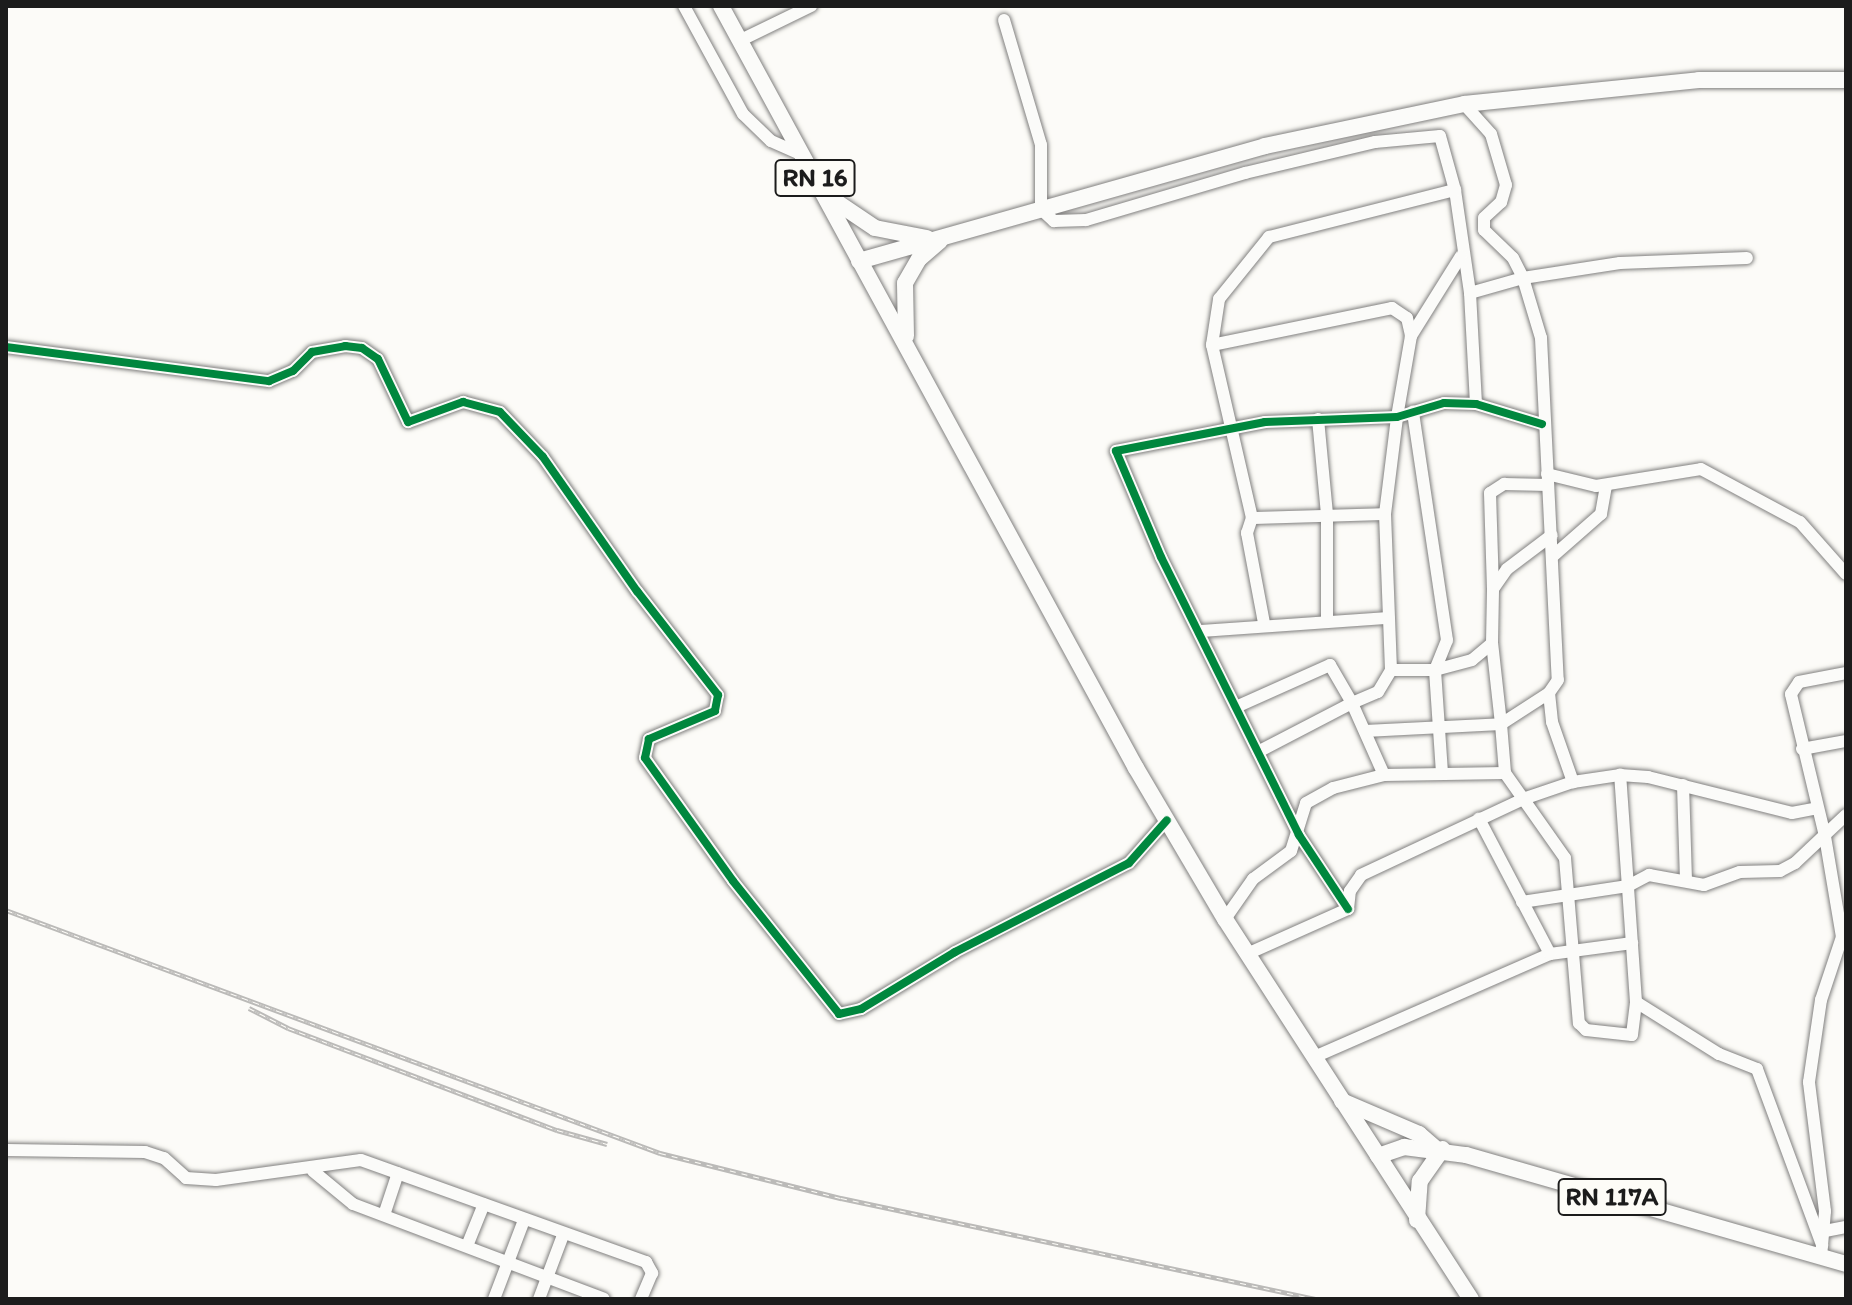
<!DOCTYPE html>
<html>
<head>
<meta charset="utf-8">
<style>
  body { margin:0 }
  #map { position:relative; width:1852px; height:1305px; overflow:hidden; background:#fcfbf8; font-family:Itim,sans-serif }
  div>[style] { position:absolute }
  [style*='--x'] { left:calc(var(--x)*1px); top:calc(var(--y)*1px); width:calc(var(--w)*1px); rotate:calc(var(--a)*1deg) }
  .roads { filter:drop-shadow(0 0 2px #81807f) drop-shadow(0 0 2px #81807f) }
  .minor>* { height:12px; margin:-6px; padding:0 6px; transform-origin:6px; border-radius:6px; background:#fbfbf9 }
  .major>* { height:16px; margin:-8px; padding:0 8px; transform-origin:8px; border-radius:8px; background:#fbfbf9 }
  .rail>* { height:5px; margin-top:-2.5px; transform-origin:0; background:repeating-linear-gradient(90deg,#fdfcf7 0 6px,#bbbab8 0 12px); box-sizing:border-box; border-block:2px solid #bbbab8 }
  .cycleway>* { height:8px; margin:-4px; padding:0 4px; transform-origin:4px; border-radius:4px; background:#00873e }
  span { translate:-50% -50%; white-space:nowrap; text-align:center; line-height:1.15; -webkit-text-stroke:6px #fdfcf7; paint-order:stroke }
  .shield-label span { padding:2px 6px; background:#fdfcf7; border:2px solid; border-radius:6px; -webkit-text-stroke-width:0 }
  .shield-label { font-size:26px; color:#1c1c1c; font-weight:700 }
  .frame { position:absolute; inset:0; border:8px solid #1c1c1c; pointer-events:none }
</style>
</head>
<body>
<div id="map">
  <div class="roads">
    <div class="minor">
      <div style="--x:684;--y:6;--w:123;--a:61.4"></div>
      <div style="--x:743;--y:114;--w:39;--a:44"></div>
      <div style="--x:771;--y:141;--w:34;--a:24"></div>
      <div style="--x:1004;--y:20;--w:130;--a:73.5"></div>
      <div style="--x:1041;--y:145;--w:64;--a:90"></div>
      <div style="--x:1041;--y:209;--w:18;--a:43"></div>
      <div style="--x:1054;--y:221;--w:32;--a:-2"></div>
      <div style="--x:1086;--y:220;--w:166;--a:-16.5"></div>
      <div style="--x:1245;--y:173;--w:134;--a:-13.4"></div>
      <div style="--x:1375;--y:142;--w:65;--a:-5.3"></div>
      <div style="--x:1440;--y:136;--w:56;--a:74.5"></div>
      <div style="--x:1455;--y:190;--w:104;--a:81.7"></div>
      <div style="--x:1470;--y:293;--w:111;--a:86.9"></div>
      <div style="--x:741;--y:40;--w:78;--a:-25.9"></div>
      <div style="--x:1464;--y:104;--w:40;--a:48"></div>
      <div style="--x:1491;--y:134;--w:53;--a:73.6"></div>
      <div style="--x:1506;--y:185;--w:18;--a:106"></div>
      <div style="--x:1501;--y:202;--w:23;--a:137"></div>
      <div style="--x:1484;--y:218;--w:12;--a:90"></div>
      <div style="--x:1484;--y:230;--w:40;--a:44"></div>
      <div style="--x:1513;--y:258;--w:22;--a:63"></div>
      <div style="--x:1523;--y:278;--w:63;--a:73.3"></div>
      <div style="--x:1541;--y:338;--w:342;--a:87.2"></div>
      <div style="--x:1558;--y:680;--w:16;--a:125"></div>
      <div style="--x:1549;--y:693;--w:57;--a:147.1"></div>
      <div style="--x:1501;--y:724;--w:49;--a:85.3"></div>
      <div style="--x:1470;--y:293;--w:55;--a:-15.8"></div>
      <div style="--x:1523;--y:278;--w:98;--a:-8.8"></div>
      <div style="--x:1620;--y:263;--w:127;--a:-2.3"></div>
      <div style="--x:1212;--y:345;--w:184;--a:-11.6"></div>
      <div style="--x:1392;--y:308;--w:18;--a:34"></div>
      <div style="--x:1407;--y:318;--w:18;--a:77"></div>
      <div style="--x:6;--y:347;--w:265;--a:7.4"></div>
      <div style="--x:269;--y:381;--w:26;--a:-23"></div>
      <div style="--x:293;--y:371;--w:27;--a:-45"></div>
      <div style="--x:312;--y:352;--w:34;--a:-10"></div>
      <div style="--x:345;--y:346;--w:17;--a:7"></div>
      <div style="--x:362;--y:348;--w:19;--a:35"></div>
      <div style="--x:378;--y:359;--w:70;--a:64.5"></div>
      <div style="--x:408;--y:422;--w:59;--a:-20"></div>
      <div style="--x:463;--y:402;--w:38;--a:15"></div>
      <div style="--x:500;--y:412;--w:62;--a:46.3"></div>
      <div style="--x:543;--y:457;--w:164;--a:55"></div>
      <div style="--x:637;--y:591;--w:132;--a:52.1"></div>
      <div style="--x:718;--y:695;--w:16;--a:101"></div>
      <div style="--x:715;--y:711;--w:72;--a:157"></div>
      <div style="--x:649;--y:739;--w:19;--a:102"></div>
      <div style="--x:645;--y:758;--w:151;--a:54.4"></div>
      <div style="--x:733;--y:881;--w:170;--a:51.4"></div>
      <div style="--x:839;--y:1014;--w:23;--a:-13"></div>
      <div style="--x:861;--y:1009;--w:110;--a:-31.2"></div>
      <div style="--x:955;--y:952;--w:195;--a:-27.1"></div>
      <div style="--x:1129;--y:863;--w:57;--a:-48.5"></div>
      <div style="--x:1318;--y:419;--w:96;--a:84.6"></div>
      <div style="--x:1327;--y:515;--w:104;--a:90"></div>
      <div style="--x:1547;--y:474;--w:50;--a:13.8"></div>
      <div style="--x:1596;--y:486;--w:106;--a:-9.2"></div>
      <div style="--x:1701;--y:469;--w:112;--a:28.2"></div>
      <div style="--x:1800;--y:522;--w:69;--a:48.5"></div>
      <div style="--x:1252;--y:518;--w:133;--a:-1.7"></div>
      <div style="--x:1553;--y:556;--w:64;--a:-41.2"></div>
      <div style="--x:1601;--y:514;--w:29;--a:-80"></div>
      <div style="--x:1493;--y:589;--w:96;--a:-91.8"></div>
      <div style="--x:1490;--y:493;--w:17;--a:-33"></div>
      <div style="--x:1504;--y:484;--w:44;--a:1.3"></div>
      <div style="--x:1264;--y:623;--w:92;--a:-100.7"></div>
      <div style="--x:1247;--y:533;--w:16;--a:-72"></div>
      <div style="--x:1252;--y:518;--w:178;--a:-103"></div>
      <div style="--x:1212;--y:345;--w:47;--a:-81.3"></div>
      <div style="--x:1219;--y:299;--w:80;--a:-51.1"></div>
      <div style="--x:1269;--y:237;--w:192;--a:-14.2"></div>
      <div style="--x:1201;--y:631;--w:188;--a:-4"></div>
      <div style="--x:1391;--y:670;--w:156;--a:-92.2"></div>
      <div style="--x:1385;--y:514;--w:98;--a:-82.9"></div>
      <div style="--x:1397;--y:417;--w:82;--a:-80.2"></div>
      <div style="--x:1411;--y:336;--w:94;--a:-58"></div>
      <div style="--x:1549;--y:693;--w:29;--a:84"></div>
      <div style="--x:1552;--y:722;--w:64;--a:70.7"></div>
      <div style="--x:1236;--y:707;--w:103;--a:-24.1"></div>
      <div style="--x:1330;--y:665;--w:44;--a:59.9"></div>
      <div style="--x:1352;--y:703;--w:106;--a:152.5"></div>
      <div style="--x:1365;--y:731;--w:136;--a:-2.9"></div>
      <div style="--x:1501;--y:724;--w:81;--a:-96.3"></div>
      <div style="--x:1802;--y:749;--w:45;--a:-10.3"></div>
      <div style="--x:1442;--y:773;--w:103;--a:-93.9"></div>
      <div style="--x:1435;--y:670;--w:38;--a:-15"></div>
      <div style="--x:1472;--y:660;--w:26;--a:-40"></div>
      <div style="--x:1492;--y:643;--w:54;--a:-88.9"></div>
      <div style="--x:1493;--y:589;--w:24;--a:-55"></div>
      <div style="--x:1507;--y:569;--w:56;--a:-37.1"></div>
      <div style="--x:1384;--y:775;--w:79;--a:-114"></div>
      <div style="--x:1352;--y:703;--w:28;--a:-23"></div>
      <div style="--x:1378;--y:692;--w:26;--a:-59"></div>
      <div style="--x:1391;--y:670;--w:44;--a:0"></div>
      <div style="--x:1435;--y:670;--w:32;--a:-68"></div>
      <div style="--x:1447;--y:640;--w:231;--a:-98.5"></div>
      <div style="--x:1683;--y:785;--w:95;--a:88.2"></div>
      <div style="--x:1522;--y:902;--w:107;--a:-8.6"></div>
      <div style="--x:1628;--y:886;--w:24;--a:-28"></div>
      <div style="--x:1649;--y:875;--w:56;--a:10.3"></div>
      <div style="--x:1704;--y:885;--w:38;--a:-20"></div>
      <div style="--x:1740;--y:872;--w:40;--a:-1.4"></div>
      <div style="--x:1780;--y:871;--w:17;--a:-28"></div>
      <div style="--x:1795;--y:863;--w:70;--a:-43.3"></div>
      <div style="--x:1348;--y:909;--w:89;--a:-123.5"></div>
      <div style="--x:1299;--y:835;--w:310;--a:-116.4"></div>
      <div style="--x:1161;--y:557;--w:115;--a:-113"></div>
      <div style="--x:1116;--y:451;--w:152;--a:-11"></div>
      <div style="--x:1265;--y:422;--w:132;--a:-2.2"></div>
      <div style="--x:1397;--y:417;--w:49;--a:-16.6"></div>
      <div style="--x:1444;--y:403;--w:32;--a:2"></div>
      <div style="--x:1476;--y:404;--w:69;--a:16.9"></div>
      <div style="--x:1225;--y:919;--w:49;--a:-55"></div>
      <div style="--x:1253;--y:879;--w:47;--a:-36.4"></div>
      <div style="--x:1291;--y:851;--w:50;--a:-72.6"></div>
      <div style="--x:1306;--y:803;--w:31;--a:-29"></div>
      <div style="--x:1333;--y:788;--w:53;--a:-14.3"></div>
      <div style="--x:1384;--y:775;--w:121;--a:-0.9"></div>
      <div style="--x:1505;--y:773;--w:104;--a:54.8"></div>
      <div style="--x:1565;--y:858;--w:166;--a:85.2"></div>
      <div style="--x:1579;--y:1023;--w:10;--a:45"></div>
      <div style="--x:1586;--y:1030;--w:46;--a:6.2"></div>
      <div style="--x:1632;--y:1035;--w:33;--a:-83"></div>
      <div style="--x:1636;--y:1002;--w:228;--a:-94"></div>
      <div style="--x:1247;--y:954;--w:111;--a:-24"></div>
      <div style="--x:1348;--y:909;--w:18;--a:-84"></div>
      <div style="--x:1350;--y:891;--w:19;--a:-55"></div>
      <div style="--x:1361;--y:875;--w:179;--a:-25.1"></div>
      <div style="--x:1523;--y:799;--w:53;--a:-18.8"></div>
      <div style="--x:1573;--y:782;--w:48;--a:-8.5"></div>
      <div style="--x:1620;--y:775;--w:28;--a:4"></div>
      <div style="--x:1648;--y:777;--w:148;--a:14"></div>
      <div style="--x:1792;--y:813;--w:26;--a:-11"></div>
      <div style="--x:1550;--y:954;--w:83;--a:-7.6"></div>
      <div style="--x:1636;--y:1002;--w:98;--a:32.1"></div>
      <div style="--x:1719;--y:1054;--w:41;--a:21.5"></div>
      <div style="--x:1757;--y:1069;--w:188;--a:69.7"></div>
      <div style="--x:1314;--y:1057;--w:257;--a:-23.6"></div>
      <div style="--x:1550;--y:954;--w:153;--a:-117.7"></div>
      <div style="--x:6;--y:1150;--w:139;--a:0.8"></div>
      <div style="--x:145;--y:1152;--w:20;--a:18"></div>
      <div style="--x:164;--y:1158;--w:30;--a:42"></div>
      <div style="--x:186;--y:1178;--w:30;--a:4"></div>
      <div style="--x:216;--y:1180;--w:146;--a:-7.9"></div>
      <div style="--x:361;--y:1160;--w:303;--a:19.7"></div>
      <div style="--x:646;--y:1262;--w:13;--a:61"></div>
      <div style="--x:652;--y:1273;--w:28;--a:113"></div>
      <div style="--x:313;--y:1171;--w:52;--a:39.5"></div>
      <div style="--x:353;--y:1204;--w:268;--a:20.7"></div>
      <div style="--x:384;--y:1215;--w:44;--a:-71.6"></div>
      <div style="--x:1825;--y:1231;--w:21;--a:-11"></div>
      <div style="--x:467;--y:1246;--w:45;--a:-68"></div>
      <div style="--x:1821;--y:1257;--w:46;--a:-85"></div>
      <div style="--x:1825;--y:1211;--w:130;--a:-97.1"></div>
      <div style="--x:1809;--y:1082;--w:83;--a:-81.7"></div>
      <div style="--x:1821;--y:1000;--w:66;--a:-71.6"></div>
      <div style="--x:1842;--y:937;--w:102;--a:-99.6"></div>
      <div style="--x:1825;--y:836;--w:146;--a:-103.5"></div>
      <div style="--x:1791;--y:694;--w:14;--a:-56"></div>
      <div style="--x:1799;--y:682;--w:48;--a:-10.8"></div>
      <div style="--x:494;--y:1299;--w:85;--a:-69.2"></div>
      <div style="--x:539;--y:1299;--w:68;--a:-69.4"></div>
    </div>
    <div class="major">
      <div style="--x:721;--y:6;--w:868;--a:61.43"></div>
      <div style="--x:1136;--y:768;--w:175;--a:59.5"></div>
      <div style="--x:1225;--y:919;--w:453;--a:57.1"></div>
      <div style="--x:829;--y:197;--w:55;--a:34"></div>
      <div style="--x:875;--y:228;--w:53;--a:10.9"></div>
      <div style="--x:859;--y:261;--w:422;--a:-15.8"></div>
      <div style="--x:1265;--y:146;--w:203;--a:-11.9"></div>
      <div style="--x:1464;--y:104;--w:236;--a:-5.8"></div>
      <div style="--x:1699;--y:80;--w:147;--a:0"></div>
      <div style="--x:906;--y:336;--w:53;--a:-91.1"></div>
      <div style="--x:905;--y:283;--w:28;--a:-60"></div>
      <div style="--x:919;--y:259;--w:28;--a:-41"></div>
      <div style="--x:1342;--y:1101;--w:84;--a:23.2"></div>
      <div style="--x:1419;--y:1134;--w:23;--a:41"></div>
      <div style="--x:1378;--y:1156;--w:28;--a:-19"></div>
      <div style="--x:1404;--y:1147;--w:63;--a:7.4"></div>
      <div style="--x:1466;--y:1155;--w:395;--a:16"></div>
      <div style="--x:1417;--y:1220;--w:39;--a:-86"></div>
      <div style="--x:1420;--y:1181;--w:39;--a:-55"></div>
    </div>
  </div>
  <div class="rail">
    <div style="--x:6;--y:910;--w:698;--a:20.38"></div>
    <div style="--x:660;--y:1153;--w:187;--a:14"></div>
    <div style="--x:841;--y:1198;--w:485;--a:12"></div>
    <div style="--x:249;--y:1008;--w:44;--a:27.1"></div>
    <div style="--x:288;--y:1028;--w:288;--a:20.8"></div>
    <div style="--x:557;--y:1130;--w:52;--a:15.6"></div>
  </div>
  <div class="cycleway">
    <div style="--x:6;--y:347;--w:265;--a:7.4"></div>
    <div style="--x:269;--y:381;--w:26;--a:-23"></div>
    <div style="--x:293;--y:371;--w:27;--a:-45"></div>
    <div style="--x:312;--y:352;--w:34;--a:-10"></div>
    <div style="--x:345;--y:346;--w:17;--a:7"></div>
    <div style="--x:362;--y:348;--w:19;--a:35"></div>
    <div style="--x:378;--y:359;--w:70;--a:64.5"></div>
    <div style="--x:408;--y:422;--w:59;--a:-20"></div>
    <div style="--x:463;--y:402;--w:38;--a:15"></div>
    <div style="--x:500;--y:412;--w:62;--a:46.3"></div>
    <div style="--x:543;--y:457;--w:164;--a:55"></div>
    <div style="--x:637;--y:591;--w:132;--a:52.1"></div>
    <div style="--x:718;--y:695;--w:16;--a:101"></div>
    <div style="--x:715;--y:711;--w:72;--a:157"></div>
    <div style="--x:649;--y:739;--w:19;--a:102"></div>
    <div style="--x:645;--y:758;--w:151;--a:54.4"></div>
    <div style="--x:733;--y:881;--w:170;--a:51.4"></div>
    <div style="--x:839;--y:1014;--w:23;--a:-13"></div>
    <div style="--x:861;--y:1009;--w:110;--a:-31.2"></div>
    <div style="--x:955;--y:952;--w:195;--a:-27.1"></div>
    <div style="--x:1129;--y:863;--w:57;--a:-48.5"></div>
    <div style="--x:1348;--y:909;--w:89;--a:-123.5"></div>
    <div style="--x:1299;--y:835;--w:310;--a:-116.4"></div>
    <div style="--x:1161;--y:557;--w:115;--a:-113"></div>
    <div style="--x:1116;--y:451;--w:152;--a:-11"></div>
    <div style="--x:1265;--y:422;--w:132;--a:-2.2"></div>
    <div style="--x:1397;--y:417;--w:49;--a:-16.6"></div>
    <div style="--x:1444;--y:403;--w:32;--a:2"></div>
    <div style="--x:1476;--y:404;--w:69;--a:16.9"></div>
  </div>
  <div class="shield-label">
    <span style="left:815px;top:178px">RN 16</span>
    <span style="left:1612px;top:1197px">RN 117A</span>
  </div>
  <div class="frame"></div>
</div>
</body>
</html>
